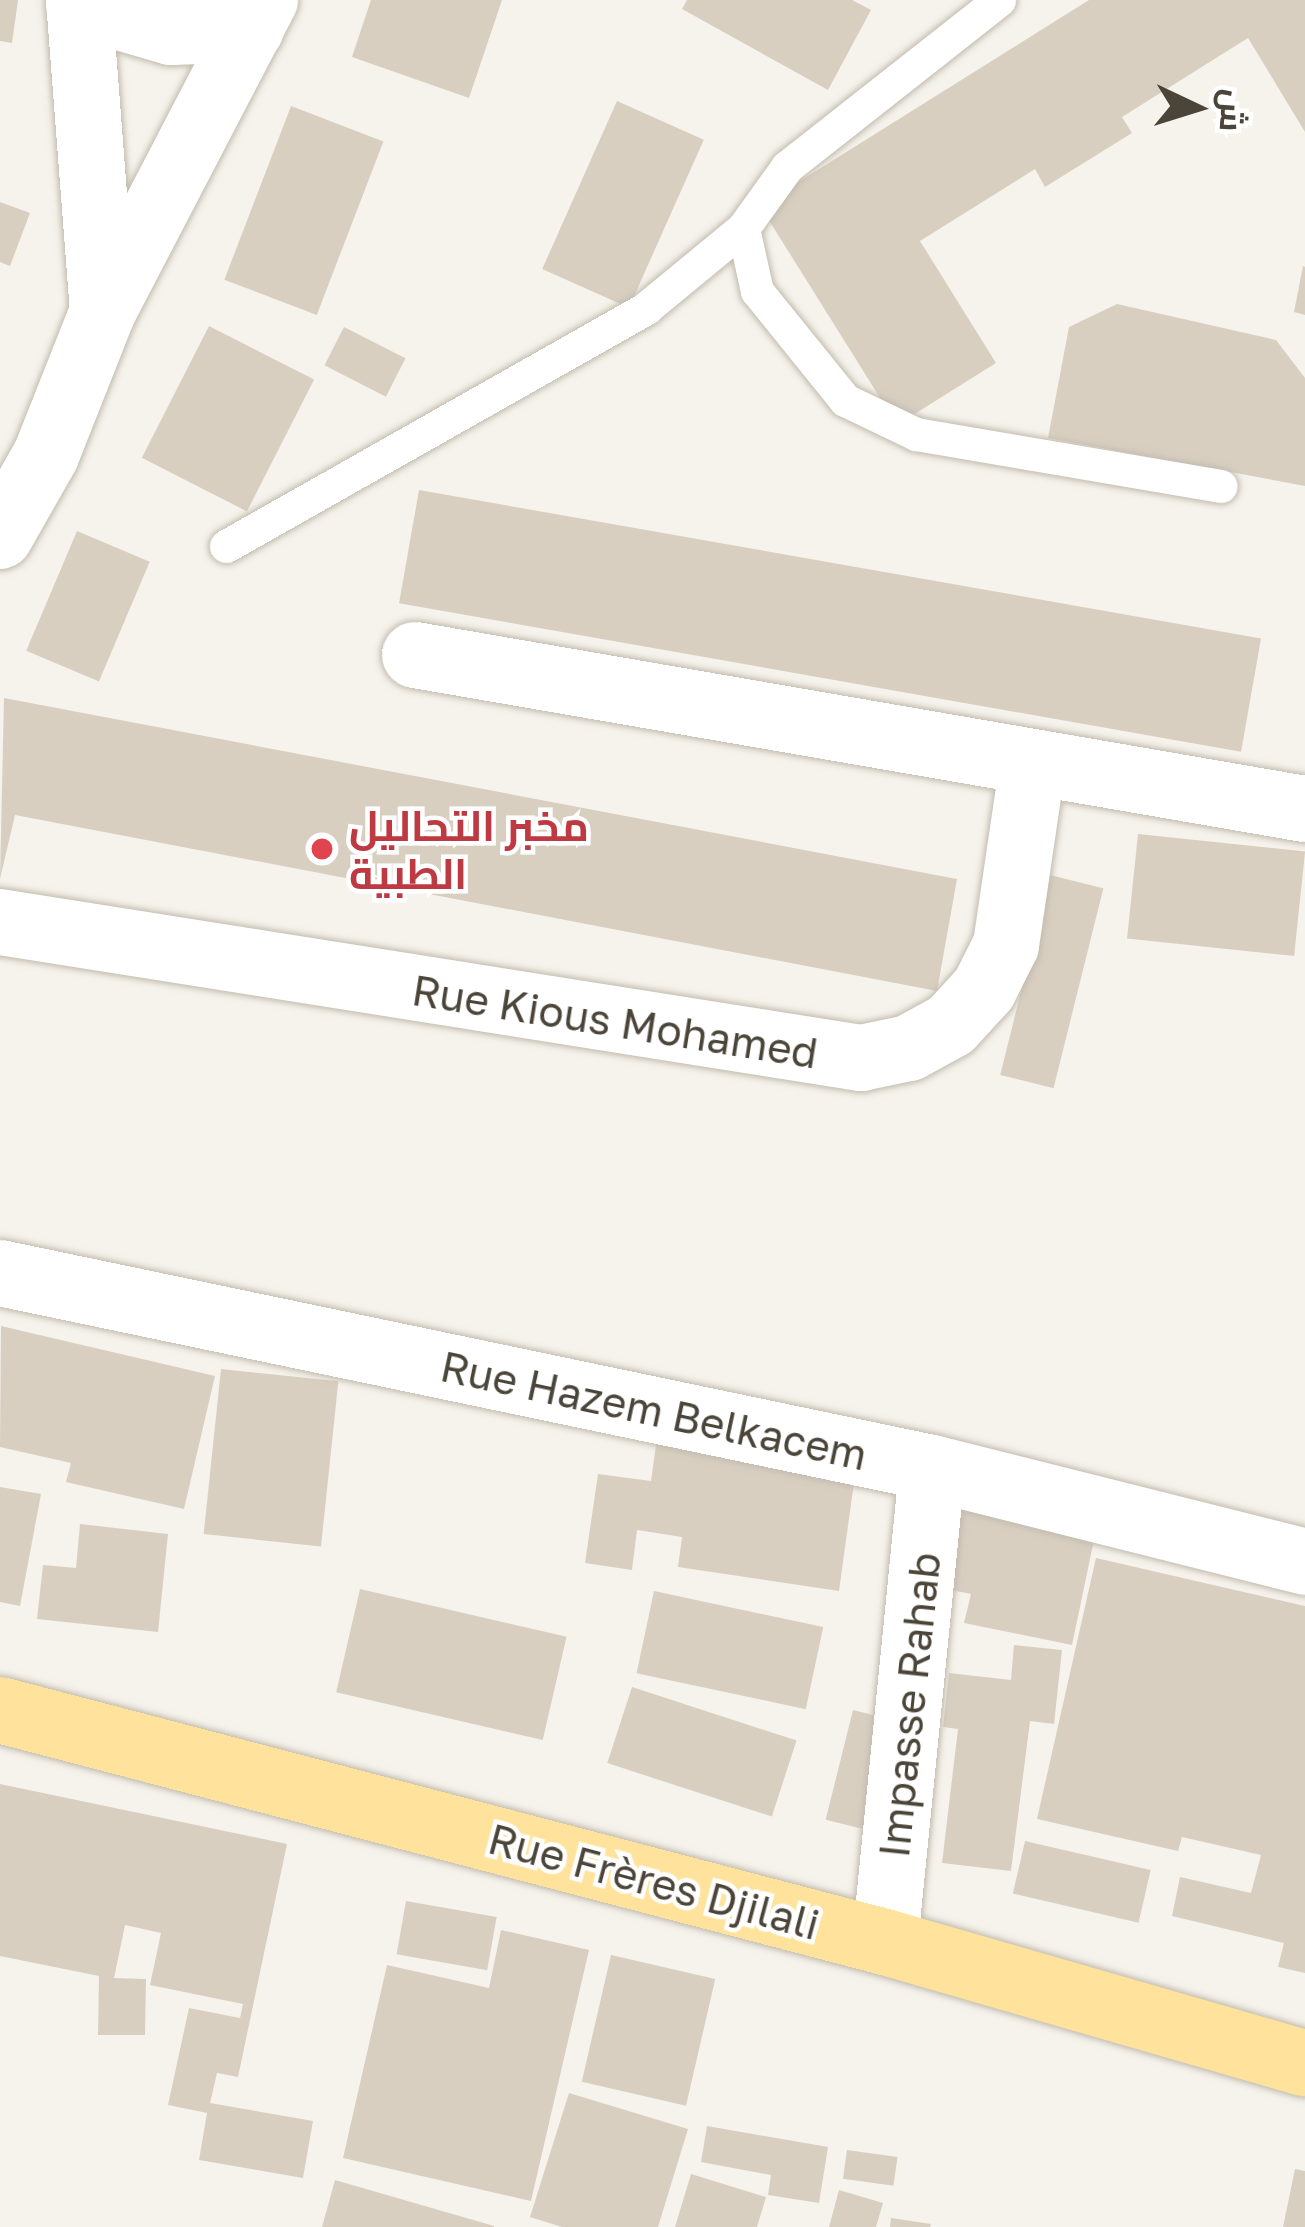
<!DOCTYPE html>
<html>
<head>
<meta charset="utf-8">
<style>
  body { margin:0 }
  #map { position:relative; width:1305px; height:2227px; overflow:hidden; background:#f6f3ec; font-family:"Golos Text",Cairo,sans-serif }
  div>[style] { position:absolute }
  [style*='--x'] { left:calc(var(--x)*1px); top:calc(var(--y)*1px); width:calc(var(--w)*1px); rotate:calc(var(--a)*1deg) }
  .building>* { inset:0; background:#d8cfc1; transform-origin:0 0 }
  .roads { filter:drop-shadow(0 0 3px #c2bbae) drop-shadow(0 0 3px #c2bbae) }
  .lane>* { height:33px; margin:-16.5px; padding:0 16.5px; transform-origin:16.5px; border-radius:16.5px; background:#fff }
  .street>* { height:66px; margin:-33px; padding:0 33px; transform-origin:33px; border-radius:33px; background:#fff }
  .primary>* { height:66px; margin:-33px; padding:0 33px; transform-origin:33px; border-radius:33px; background:#ffe39c }
  .dots>* { width:33px; height:33px; translate:-50% -50%; box-sizing:border-box; border:6px solid #fff; border-radius:50% }
  span { translate:-50% -50%; white-space:nowrap; text-align:center; line-height:1.15; -webkit-text-stroke:9px #fff; paint-order:stroke }
  .health-label { font-size:42px; color:#be3a42; font-weight:700 }
  .left { translate:0 -50%; text-align:left }
  .street-label { font-size:42px; color:#4b4439 }
  .north { position:absolute; left:1137px; top:48px; width:120px; height:120px; -webkit-text-stroke:9px #fff; paint-order:stroke; rotate:94deg; font-size:33px; font-weight:700; line-height:48px; text-align:center; color:#4b4439 }
  .north::after { content:''; display:block; margin:auto; width:42px; height:54px; background:#4b4439; clip-path:polygon(50% 0,100% 100%,50% 72%,0 100%) }
</style>
</head>
<body>
<div id="map">
  <div class="building">
    <div style="clip-path:polygon(0 0,18px 0,12px 43px,0 41px)"></div>
    <div style="clip-path:polygon(371px 0,502px 0,469px 98px,352px 57px)"></div>
    <div style="clip-path:polygon(687px 0,852px 0,871px 10px,828px 90px,682px 9px)"></div>
    <div style="clip-path:polygon(1089px 0,1305px 0,1305px 132px,1248px 38px,1122px 117px,1132px 133px,1045px 187px,1035px 169px,920px 241px,996px 363px,897px 425px,760px 206px)"></div>
    <div style="left:617px;top:101px;width:95px;height:184px;rotate:24deg"></div>
    <div style="left:291px;top:106px;width:99px;height:186px;rotate:21deg"></div>
    <div style="clip-path:polygon(0 202px,30px 213px,10px 266px,0 262px)"></div>
    <div style="clip-path:polygon(1303px 266px,1305px 267px,1305px 315px,1294px 312px)"></div>
    <div style="clip-path:polygon(1117px 304px,1276px 340px,1305px 378px,1305px 486px,1048px 438px,1069px 327px)"></div>
    <div style="left:209px;top:326px;width:118px;height:148px;rotate:27deg"></div>
    <div style="left:344px;top:327px;width:69px;height:43px;rotate:27deg"></div>
    <div style="left:419px;top:490px;width:855px;height:115px;rotate:10deg"></div>
    <div style="left:77px;top:531px;width:79px;height:130px;rotate:23deg"></div>
    <div style="clip-path:polygon(4px 698px,957px 879px,937px 991px,15px 815px,0 879px)"></div>
    <div style="left:1138px;top:834px;width:168px;height:105px;rotate:6deg"></div>
    <div style="left:1050px;top:875px;width:55px;height:206px;rotate:14deg"></div>
    <div style="clip-path:polygon(1px 1326px,215px 1376px,184px 1509px,66px 1482px,71px 1463px,0 1447px)"></div>
    <div style="left:221px;top:1369px;width:118px;height:166px;rotate:6deg"></div>
    <div style="clip-path:polygon(657px 1438px,856px 1468px,839px 1591px,678px 1567px,682px 1537px,637px 1530px,632px 1570px,585px 1563px,598px 1474px,651px 1481px)"></div>
    <div style="clip-path:polygon(0 1487px,41px 1494px,20px 1606px,0 1602px)"></div>
    <div style="clip-path:polygon(946px 1504px,1095px 1535px,1072px 1645px,964px 1623px,971px 1594px,930px 1586px)"></div>
    <div style="clip-path:polygon(80px 1524px,168px 1534px,158px 1632px,37px 1619px,43px 1565px,76px 1568px)"></div>
    <div style="clip-path:polygon(1096px 1558px,1305px 1606px,1305px 1973px,1278px 1967px,1284px 1943px,1172px 1916px,1180px 1877px,1251px 1893px,1261px 1855px,1182px 1837px,1178px 1851px,1037px 1819px)"></div>
    <div style="left:360px;top:1589px;width:212px;height:106px;rotate:13deg"></div>
    <div style="left:654px;top:1591px;width:173px;height:84px;rotate:12deg"></div>
    <div style="clip-path:polygon(1014px 1645px,1062px 1650px,1054px 1724px,1030px 1721px,1011px 1871px,942px 1863px,958px 1729px,943px 1727px,949px 1673px,1011px 1680px)"></div>
    <div style="left:632px;top:1687px;width:173px;height:80px;rotate:18deg"></div>
    <div style="left:853px;top:1710px;width:50px;height:113px;rotate:14deg"></div>
    <div style="clip-path:polygon(0 1784px,287px 1844px,238px 2077px,217px 2073px,210px 2103px,313px 2121px,303px 2178px,199px 2160px,207px 2113px,168px 2105px,189px 2008px,240px 2018px,243px 2004px,150px 1985px,161px 1933px,125px 1925px,114px 1978px,146px 1979px,145px 2035px,98px 2035px,99px 1976px,0 1956px)"></div>
    <div style="left:1025px;top:1841px;width:129px;height:54px;rotate:13deg"></div>
    <div style="left:406px;top:1901px;width:92px;height:54px;rotate:10deg"></div>
    <div style="clip-path:polygon(501px 1930px,589px 1950px,531px 2201px,343px 2158px,387px 1965px,489px 1988px)"></div>
    <div style="left:611px;top:1955px;width:107px;height:130px;rotate:13deg"></div>
    <div style="clip-path:polygon(569px 2093px,688px 2129px,658px 2227px,562px 2227px,530px 2217px)"></div>
    <div style="clip-path:polygon(707px 2126px,828px 2147px,819px 2203px,768px 2195px,771px 2175px,701px 2162px)"></div>
    <div style="left:847px;top:2150px;width:51px;height:29px;rotate:8deg"></div>
    <div style="clip-path:polygon(1295px 2169px,1305px 2171px,1305px 2227px,1283px 2227px)"></div>
    <div style="clip-path:polygon(691px 2174px,766px 2197px,757px 2227px,675px 2227px)"></div>
    <div style="clip-path:polygon(335px 2180px,494px 2226px,494px 2227px,322px 2227px)"></div>
    <div style="clip-path:polygon(839px 2190px,883px 2203px,876px 2227px,829px 2227px)"></div>
    <div style="clip-path:polygon(891px 2218px,931px 2224px,930px 2227px,890px 2227px)"></div>
  </div>
  <div class="roads">
    <div class="lane">
      <div style="--x:999;--y:0;--w:270;--a:141.8"></div>
      <div style="--x:787;--y:167;--w:75;--a:125.8"></div>
      <div style="--x:743;--y:228;--w:65;--a:77.5"></div>
      <div style="--x:757;--y:291;--w:140;--a:51.1"></div>
      <div style="--x:845;--y:400;--w:79;--a:25.6"></div>
      <div style="--x:916;--y:434;--w:309;--a:9.7"></div>
      <div style="--x:226;--y:546;--w:483;--a:-29.5"></div>
      <div style="--x:646;--y:308;--w:126;--a:-39.5"></div>
    </div>
    <div class="street">
      <div style="--x:79;--y:0;--w:312;--a:85.6"></div>
      <div style="--x:79;--y:5;--w:96;--a:16.4"></div>
      <div style="--x:171;--y:32;--w:80;--a:-2.1"></div>
      <div style="--x:0;--y:536;--w:93;--a:-60.4"></div>
      <div style="--x:46;--y:455;--w:155;--a:-68.4"></div>
      <div style="--x:103;--y:311;--w:351;--a:-62.5"></div>
      <div style="--x:415;--y:655;--w:903;--a:9.82"></div>
      <div style="--x:0;--y:922;--w:872;--a:8.98"></div>
      <div style="--x:861;--y:1058;--w:49;--a:-11.8"></div>
      <div style="--x:909;--y:1048;--w:48;--a:-28.7"></div>
      <div style="--x:951;--y:1025;--w:49;--a:-47.5"></div>
      <div style="--x:984;--y:989;--w:49;--a:-63.4"></div>
      <div style="--x:1006;--y:945;--w:179;--a:-81.6"></div>
      <div style="--x:0;--y:1273;--w:952;--a:11.82"></div>
      <div style="--x:932;--y:1468;--w:385;--a:14.1"></div>
      <div style="--x:885;--y:1942;--w:476;--a:-84.3"></div>
    </div>
    <div class="primary">
      <div style="--x:0;--y:1710;--w:915;--a:14.69"></div>
      <div style="--x:885;--y:1942;--w:437;--a:16.1"></div>
    </div>
  </div>
  <div class="dots">
    <div style="left:322px;top:849px;background:#e0444e"></div>
  </div>
  <div class="health-label">
    <span class="left" style="left:349px;top:849px">مخبر التحاليل<br>الطبية</span>
  </div>
  <div class="street-label">
    <span style="left:615px;top:1021px;rotate:9deg">Rue Kious Mohamed</span>
    <span style="left:654px;top:1410px;rotate:12deg">Rue Hazem Belkacem</span>
    <span style="left:909px;top:1705px;rotate:-84deg">Impasse Rahab</span>
    <span style="left:654px;top:1881px;rotate:15deg">Rue Frères Djilali</span>
  </div>
  <div class="north">ش</div>
</div>
</body>
</html>
